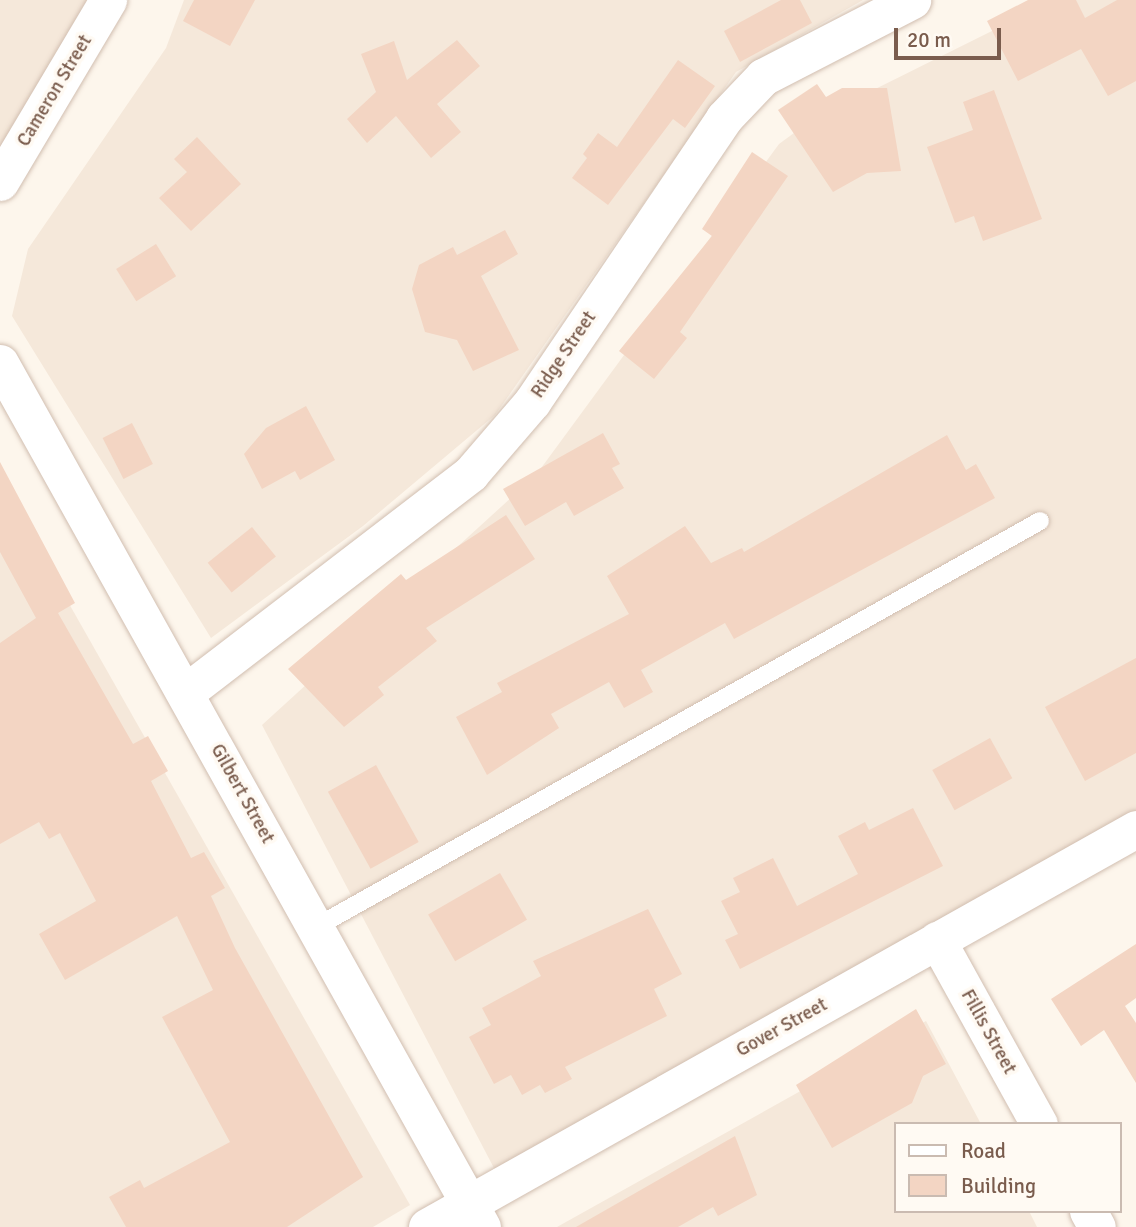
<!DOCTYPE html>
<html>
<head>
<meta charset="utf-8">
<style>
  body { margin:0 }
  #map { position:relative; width:1136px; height:1227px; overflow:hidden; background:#fdf6ec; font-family:Signika,sans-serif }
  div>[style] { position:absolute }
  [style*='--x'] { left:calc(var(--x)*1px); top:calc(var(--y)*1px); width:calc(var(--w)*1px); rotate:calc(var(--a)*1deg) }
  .residential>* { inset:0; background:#f5e8da }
  .building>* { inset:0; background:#f3d5c3; transform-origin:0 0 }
  .roads { filter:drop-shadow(0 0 2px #d1beb0) drop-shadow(0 0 2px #d1beb0) }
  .lane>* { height:18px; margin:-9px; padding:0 9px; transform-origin:9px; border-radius:9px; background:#fff }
  .street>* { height:37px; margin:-18.5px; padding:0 18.5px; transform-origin:18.5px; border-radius:18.5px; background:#fff }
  span { translate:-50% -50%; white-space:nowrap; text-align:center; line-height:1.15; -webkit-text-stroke:7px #fffaf3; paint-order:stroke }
  .street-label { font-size:19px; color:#7a5c4d }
  .legend { position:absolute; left:894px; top:1122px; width:228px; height:91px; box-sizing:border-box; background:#fffaf3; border:2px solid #cabbb1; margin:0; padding:9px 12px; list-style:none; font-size:21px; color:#7a5c4d }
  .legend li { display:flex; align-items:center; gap:14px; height:35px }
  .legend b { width:35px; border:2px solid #cabbb1 }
  .scale { position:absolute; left:894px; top:28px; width:107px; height:32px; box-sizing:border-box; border:4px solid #7a5c4d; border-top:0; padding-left:9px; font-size:21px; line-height:24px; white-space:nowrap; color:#7a5c4d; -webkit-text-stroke:5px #fffaf3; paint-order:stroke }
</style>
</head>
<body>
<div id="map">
  <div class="residential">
    <div style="clip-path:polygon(0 0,87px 0,0 149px)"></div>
    <div style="clip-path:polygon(184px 0,863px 0,736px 72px,495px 415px,363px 526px,211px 638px,12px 316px,28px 249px,166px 48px)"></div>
    <div style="clip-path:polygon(1054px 0,1136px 0,1136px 813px,495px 1170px,262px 725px,536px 475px,779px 144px,809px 122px)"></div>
    <div style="clip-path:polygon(0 482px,410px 1205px,373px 1227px,0 1227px)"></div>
    <div style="clip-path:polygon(926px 1021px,981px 1124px,896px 1124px,896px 1211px,1029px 1211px,1037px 1227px,557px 1227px)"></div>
  </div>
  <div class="building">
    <div style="clip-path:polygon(194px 0,255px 0,230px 46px,183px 21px)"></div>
    <div style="clip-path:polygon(781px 0,800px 0,812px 23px,740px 62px,724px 31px)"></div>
    <div style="clip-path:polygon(1028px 0,1076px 0,1085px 18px,1117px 0,1136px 0,1136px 81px,1108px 96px,1081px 49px,1018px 81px,987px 21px)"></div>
    <div style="clip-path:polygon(457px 40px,480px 66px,437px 104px,461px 132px,431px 158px,396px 116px,367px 143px,347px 119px,376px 92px,361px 54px,394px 41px,407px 80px)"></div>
    <div style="clip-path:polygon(678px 60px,715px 86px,685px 128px,673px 119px,608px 205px,572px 178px,587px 158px,583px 154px,598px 133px,617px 147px)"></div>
    <div style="clip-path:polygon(817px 84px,826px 97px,842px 88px,887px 88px,901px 171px,867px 173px,833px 192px,778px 110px)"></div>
    <div style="clip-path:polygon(994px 90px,1042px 219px,983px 241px,974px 216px,955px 223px,927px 147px,973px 130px,963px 102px)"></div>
    <div style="clip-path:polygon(197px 137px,241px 184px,191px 231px,159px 198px,187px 172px,174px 159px)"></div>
    <div style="clip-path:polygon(752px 152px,788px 176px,680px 332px,687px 338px,654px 379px,619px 351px,712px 236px,702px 229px)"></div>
    <div style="clip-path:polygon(505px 230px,518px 254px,481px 276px,519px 350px,473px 371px,457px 340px,425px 332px,412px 289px,419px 265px,453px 247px,457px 255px)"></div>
    <div style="left:156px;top:244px;width:38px;height:47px;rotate:58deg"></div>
    <div style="clip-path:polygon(306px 406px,335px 460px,300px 480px,295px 471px,262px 489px,244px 454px,266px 428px)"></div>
    <div style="left:132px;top:423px;width:46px;height:33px;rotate:63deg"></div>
    <div style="clip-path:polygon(603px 433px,620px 464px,612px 468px,624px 488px,574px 516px,566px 502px,525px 526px,503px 489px)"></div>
    <div style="clip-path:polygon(947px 435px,966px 470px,976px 464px,995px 498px,734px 639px,725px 623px,641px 670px,653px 692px,624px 708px,609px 682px,551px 714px,559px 728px,487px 775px,456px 717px,502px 692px,497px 683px,629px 614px,607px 576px,685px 526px,711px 563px,742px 548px,744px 552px)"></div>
    <div style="clip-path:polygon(0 462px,75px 603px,58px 613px,133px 744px,148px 736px,168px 771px,151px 781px,191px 858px,204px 852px,225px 888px,211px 896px,235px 948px,363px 1177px,287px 1227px,126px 1227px,109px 1197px,140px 1180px,144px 1188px,230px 1142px,162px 1017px,213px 990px,177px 916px,65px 980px,39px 934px,96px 901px,60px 833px,49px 839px,39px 822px,0 844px,0 643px,36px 618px,0 552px)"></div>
    <div style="clip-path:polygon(506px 515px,535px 559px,426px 628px,437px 641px,378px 687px,384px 695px,344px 727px,288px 669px,401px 574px,406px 580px)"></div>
    <div style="left:252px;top:527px;width:38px;height:57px;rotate:51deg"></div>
    <div style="clip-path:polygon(1136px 658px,1136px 753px,1085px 781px,1045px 707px)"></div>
    <div style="left:990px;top:738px;width:46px;height:66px;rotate:61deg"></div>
    <div style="left:376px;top:765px;width:88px;height:55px;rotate:61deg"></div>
    <div style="clip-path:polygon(913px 808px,943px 866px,740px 969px,725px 940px,738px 934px,721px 901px,740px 892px,733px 878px,773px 858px,797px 906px,858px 874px,838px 836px,865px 822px,869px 830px)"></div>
    <div style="left:500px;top:873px;width:54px;height:83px;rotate:60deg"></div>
    <div style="clip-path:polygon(648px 909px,682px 974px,654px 989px,667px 1016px,565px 1067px,572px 1079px,545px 1093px,540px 1085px,522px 1095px,511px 1075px,494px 1084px,469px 1037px,491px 1025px,482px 1008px,541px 976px,533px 961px)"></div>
    <div style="clip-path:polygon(1136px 944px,1136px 998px,1125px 1006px,1136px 1023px,1136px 1083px,1104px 1030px,1081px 1046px,1051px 999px)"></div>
    <div style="clip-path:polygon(916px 1009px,946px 1064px,923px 1076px,912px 1103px,832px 1148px,796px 1085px)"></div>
    <div style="clip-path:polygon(735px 1136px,757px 1195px,718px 1216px,713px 1207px,678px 1227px,576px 1227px)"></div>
  </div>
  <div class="roads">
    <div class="lane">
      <div style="--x:316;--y:927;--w:830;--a:-29.28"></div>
    </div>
    <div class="street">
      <div style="--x:0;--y:182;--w:212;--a:-59.3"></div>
      <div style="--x:0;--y:363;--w:989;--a:60.84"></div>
      <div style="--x:186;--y:692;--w:359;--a:-37.5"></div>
      <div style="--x:471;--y:473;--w:94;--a:-49.3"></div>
      <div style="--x:532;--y:402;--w:343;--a:-55.9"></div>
      <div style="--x:724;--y:118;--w:57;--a:-46.4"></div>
      <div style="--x:763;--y:77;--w:168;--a:-27.3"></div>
      <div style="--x:937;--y:940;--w:210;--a:61"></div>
      <div style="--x:1088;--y:1211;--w:18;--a:61"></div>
      <div style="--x:427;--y:1227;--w:813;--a:-29.31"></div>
    </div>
  </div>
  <div class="street-label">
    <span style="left:55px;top:91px;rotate:-59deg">Cameron Street</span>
    <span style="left:564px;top:355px;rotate:-56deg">Ridge Street</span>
    <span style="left:242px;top:794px;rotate:61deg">Gilbert Street</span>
    <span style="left:782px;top:1028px;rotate:-29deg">Gover Street</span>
    <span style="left:988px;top:1032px;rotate:61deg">Fillis Street</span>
  </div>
  <ul class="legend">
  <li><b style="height:9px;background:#fff"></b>Road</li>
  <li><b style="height:19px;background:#f3d5c3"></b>Building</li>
  </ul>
  <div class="scale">20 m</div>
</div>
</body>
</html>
